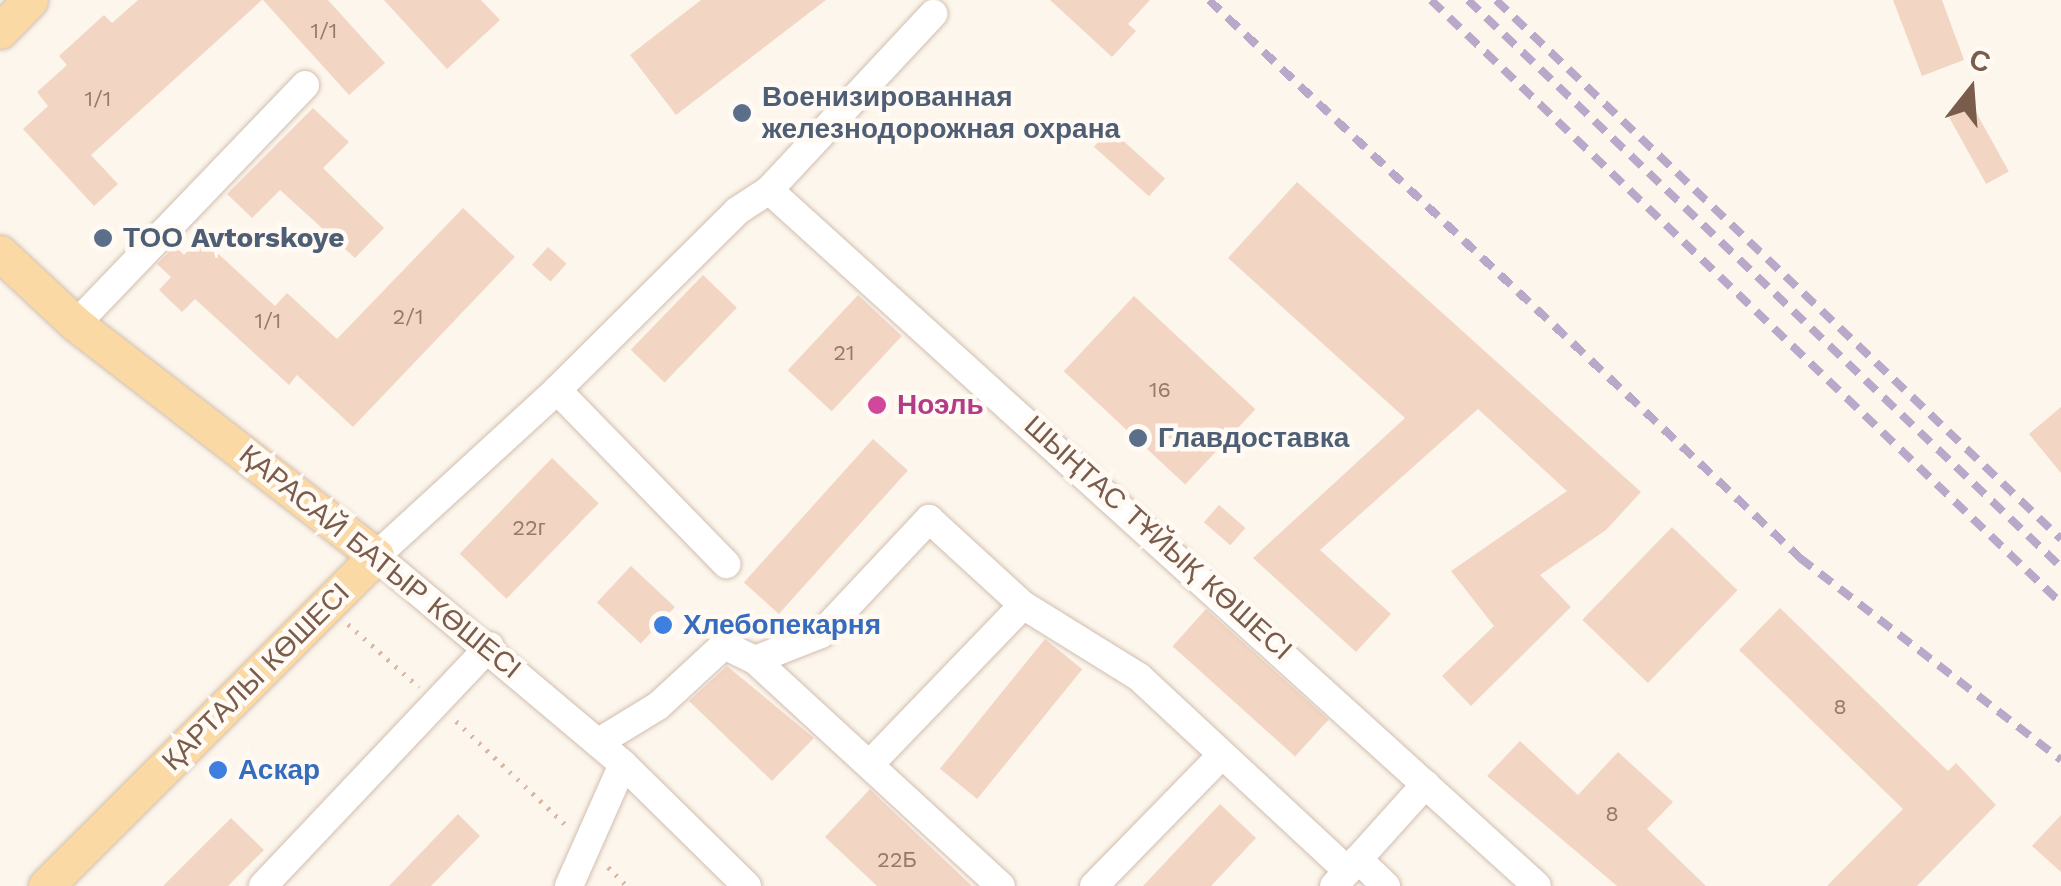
<!DOCTYPE html>
<html>
<head>
<meta charset="utf-8">
<style>
  body { margin:0 }
  #map { position:relative; width:2061px; height:886px; overflow:hidden; background:#fdf6ec; font-family:"Work Sans",sans-serif }
  div>[style] { position:absolute }
  [style*='--x'] { left:calc(var(--x)*1px); top:calc(var(--y)*1px); width:calc(var(--w)*1px); rotate:calc(var(--a)*1deg) }
  .building>* { inset:0; background:#f3d5c3; transform-origin:0 0 }
  .path>* { height:5px; margin-top:-2.5px; transform-origin:0; background:repeating-linear-gradient(90deg,#d9b8a5 0 2.5px,transparent 0 10.5px) }
  .roads { filter:drop-shadow(0 0 2px #d1beb0) drop-shadow(0 0 2px #d1beb0) }
  .minor>* { height:28px; margin:-14px; padding:0 14px; transform-origin:14px; border-radius:14px; background:#fff }
  .major>* { height:35px; margin:-17.5px; padding:0 17.5px; transform-origin:17.5px; border-radius:17.5px; background:#fbd9a5 }
  .rail>* { height:8px; margin-top:-4px; transform-origin:0; background:repeating-linear-gradient(90deg,#b9a8c9 0 15px,transparent 0 25px) }
  .dots>* { width:28px; height:28px; translate:-50% -50%; box-sizing:border-box; border:5px solid #fffaf3; border-radius:50% }
  span { translate:-50% -50%; white-space:nowrap; text-align:center; line-height:1.15; -webkit-text-stroke:9px #fffaf3; paint-order:stroke }
  .number-label { font-size:22px; color:#987a6a }
  .number-label span { -webkit-text-stroke-width:0 }
  .service-label { font-size:28px; color:#4e5e75; font-weight:700 }
  .left { translate:0 -50%; text-align:left }
  .hotel-label { font-size:28px; color:#b23c85; font-weight:700 }
  .street-label { font-size:28px; color:#7a5c4d }
  .shop-label { font-size:28px; color:#366cbe; font-weight:700 }
  .north { position:absolute; left:1921px; top:40px; width:100px; height:100px; -webkit-text-stroke:8px #fffaf3; paint-order:stroke; rotate:17deg; font-size:28px; font-weight:700; line-height:40px; text-align:center; color:#7a5c4d }
  .north::after { content:''; display:block; margin:auto; width:35px; height:45px; background:#7a5c4d; clip-path:polygon(50% 0,100% 100%,50% 72%,0 100%) }
</style>
</head>
<body>
<div id="map">
  <div class="building">
    <div style="clip-path:polygon(138px 0,262px 0,91px 155px,118px 184px,94px 206px,23px 129px,48px 106px,37px 92px,67px 65px,59px 56px,104px 15px,112px 23px)"></div>
    <div style="clip-path:polygon(263px 0,328px 0,385px 63px,349px 95px)"></div>
    <div style="clip-path:polygon(384px 0,481px 0,500px 20px,447px 69px)"></div>
    <div style="clip-path:polygon(701px 0,826px 0,676px 115px,630px 55px)"></div>
    <div style="clip-path:polygon(1050px 0,1150px 0,1128px 24px,1136px 31px,1112px 57px)"></div>
    <div style="clip-path:polygon(1893px 0,1942px 0,1964px 60px,1922px 76px)"></div>
    <div style="left:1972px;top:105px;width:76px;height:26px;rotate:61deg"></div>
    <div style="clip-path:polygon(313px 108px,349px 142px,323px 168px,384px 228px,355px 258px,280px 190px,252px 218px,227px 194px)"></div>
    <div style="left:1110px;top:129px;width:74px;height:24px;rotate:42deg"></div>
    <div style="clip-path:polygon(1297px 182px,1641px 492px,1606px 530px,1540px 575px,1571px 607px,1471px 706px,1442px 676px,1494px 626px,1451px 571px,1567px 491px,1478px 409px,1320px 550px,1391px 614px,1356px 652px,1253px 558px,1405px 418px,1228px 258px)"></div>
    <div style="clip-path:polygon(463px 208px,515px 257px,353px 427px,297px 375px,289px 385px,195px 299px,182px 312px,159px 290px,171px 277px,157px 264px,175px 246px,184px 255px,200px 237px,275px 306px,287px 293px,337px 339px)"></div>
    <div style="left:548px;top:247px;width:25px;height:24px;rotate:42deg"></div>
    <div style="left:703px;top:275px;width:47px;height:104px;rotate:44deg"></div>
    <div style="left:858px;top:295px;width:60px;height:103px;rotate:43deg"></div>
    <div style="left:1134px;top:296px;width:166px;height:103px;rotate:43deg"></div>
    <div style="clip-path:polygon(2061px 407px,2061px 473px,2029px 434px)"></div>
    <div style="left:873px;top:439px;width:47px;height:193px;rotate:42deg"></div>
    <div style="left:552px;top:458px;width:65px;height:133px;rotate:44deg"></div>
    <div style="left:1219px;top:505px;width:35px;height:23px;rotate:41deg"></div>
    <div style="left:1672px;top:527px;width:91px;height:129px;rotate:44deg"></div>
    <div style="left:631px;top:566px;width:60px;height:50px;rotate:43deg"></div>
    <div style="clip-path:polygon(1780px 608px,1948px 771px,1956px 763px,1996px 805px,1917px 886px,1827px 886px,1903px 809px,1739px 650px)"></div>
    <div style="left:1206px;top:609px;width:165px;height:50px;rotate:42deg"></div>
    <div style="left:1045px;top:639px;width:48px;height:167px;rotate:39deg"></div>
    <div style="clip-path:polygon(727px 666px,814px 738px,772px 781px,689px 701px)"></div>
    <div style="clip-path:polygon(1520px 741px,1578px 795px,1618px 752px,1673px 802px,1647px 829px,1706px 886px,1617px 886px,1487px 776px)"></div>
    <div style="clip-path:polygon(870px 789px,880px 799px,972px 886px,877px 886px,825px 837px)"></div>
    <div style="clip-path:polygon(1220px 804px,1256px 838px,1211px 886px,1143px 886px)"></div>
    <div style="clip-path:polygon(458px 814px,480px 836px,431px 886px,389px 886px)"></div>
    <div style="clip-path:polygon(2061px 815px,2061px 872px,2032px 846px)"></div>
    <div style="clip-path:polygon(231px 818px,264px 850px,228px 886px,163px 886px)"></div>
  </div>
  <div class="path">
    <div style="--x:348;--y:624;--w:95;--a:41.6"></div>
    <div style="--x:456;--y:721;--w:154;--a:43.4"></div>
    <div style="--x:608;--y:867;--w:27;--a:45"></div>
  </div>
  <div class="roads">
    <div class="minor">
      <div style="--x:769;--y:190;--w:241;--a:-47"></div>
      <div style="--x:76;--y:324;--w:331;--a:-46.2"></div>
      <div style="--x:557;--y:390;--w:243;--a:45.8"></div>
      <div style="--x:755;--y:660;--w:71;--a:-21.5"></div>
      <div style="--x:821;--y:634;--w:158;--a:-46.8"></div>
      <div style="--x:929;--y:519;--w:127;--a:42.5"></div>
      <div style="--x:1023;--y:605;--w:137;--a:31.8"></div>
      <div style="--x:1139;--y:677;--w:285;--a:42.9"></div>
      <div style="--x:599;--y:742;--w:69;--a:-31.4"></div>
      <div style="--x:658;--y:706;--w:90;--a:-42.7"></div>
      <div style="--x:724;--y:645;--w:34;--a:26"></div>
      <div style="--x:755;--y:660;--w:334;--a:42.6"></div>
      <div style="--x:871;--y:763;--w:219;--a:-46.1"></div>
      <div style="--x:1358;--y:859;--w:39;--a:44"></div>
      <div style="--x:263;--y:886;--w:330;--a:-46.6"></div>
      <div style="--x:569;--y:886;--w:133;--a:-66.1"></div>
      <div style="--x:747;--y:886;--w:174;--a:-135.5"></div>
      <div style="--x:623;--y:764;--w:323;--a:-139.9"></div>
      <div style="--x:376;--y:556;--w:246;--a:-42.5"></div>
      <div style="--x:557;--y:390;--w:254;--a:-44.8"></div>
      <div style="--x:737;--y:211;--w:38;--a:-33"></div>
      <div style="--x:769;--y:190;--w:1036;--a:42.18"></div>
      <div style="--x:1094;--y:886;--w:182;--a:-45.7"></div>
      <div style="--x:1334;--y:886;--w:137;--a:-48"></div>
    </div>
    <div class="major">
      <div style="--x:0;--y:31;--w:43;--a:-45.9"></div>
      <div style="--x:0;--y:253;--w:104;--a:43.1"></div>
      <div style="--x:76;--y:324;--w:379;--a:37.7"></div>
      <div style="--x:376;--y:556;--w:467;--a:135"></div>
    </div>
  </div>
  <div class="rail">
    <div style="--x:1209;--y:0;--w:813;--a:43.35"></div>
    <div style="--x:1800;--y:558;--w:330;--a:37.7"></div>
    <div style="--x:1431;--y:0;--w:872;--a:43.75"></div>
    <div style="--x:1468;--y:0;--w:820;--a:43.72"></div>
    <div style="--x:1496;--y:0;--w:781;--a:43.65"></div>
  </div>
  <div class="dots">
    <div style="left:742px;top:113px;background:#5c6f8a"></div>
    <div style="left:103px;top:238px;background:#5c6f8a"></div>
    <div style="left:877px;top:405px;background:#d1479c"></div>
    <div style="left:1138px;top:438px;background:#5c6f8a"></div>
    <div style="left:663px;top:625px;background:#3f7fe0"></div>
    <div style="left:218px;top:770px;background:#3f7fe0"></div>
  </div>
  <div class="number-label">
    <span style="left:324px;top:31px">1/1</span>
    <span style="left:98px;top:99px">1/1</span>
    <span style="left:408px;top:317px">2/1</span>
    <span style="left:268px;top:321px">1/1</span>
    <span style="left:844px;top:353px">21</span>
    <span style="left:1160px;top:390px">16</span>
    <span style="left:529px;top:528px">22г</span>
    <span style="left:1840px;top:707px">8</span>
    <span style="left:1612px;top:814px">8</span>
    <span style="left:897px;top:860px">22Б</span>
  </div>
  <div class="service-label">
    <span class="left" style="left:762px;top:113px">Военизированная<br>железнодорожная охрана</span>
    <span class="left" style="left:123px;top:238px">ТОО Avtorskoye</span>
    <span class="left" style="left:1158px;top:438px">Главдоставка</span>
  </div>
  <div class="hotel-label">
    <span class="left" style="left:897px;top:405px">Ноэль</span>
  </div>
  <div class="street-label">
    <span style="left:1158px;top:538px;rotate:42deg">ШЫҢТАС ТҰЙЫҚ КӨШЕСІ</span>
    <span style="left:380px;top:562px;rotate:39deg">ҚАРАСАЙ БАТЫР КӨШЕСІ</span>
    <span style="left:256px;top:677px;rotate:-45deg">ҚАРТАЛЫ КӨШЕСІ</span>
  </div>
  <div class="shop-label">
    <span class="left" style="left:683px;top:625px">Хлебопекарня</span>
    <span class="left" style="left:238px;top:770px">Аскар</span>
  </div>
  <div class="north">С</div>
</div>
</body>
</html>
